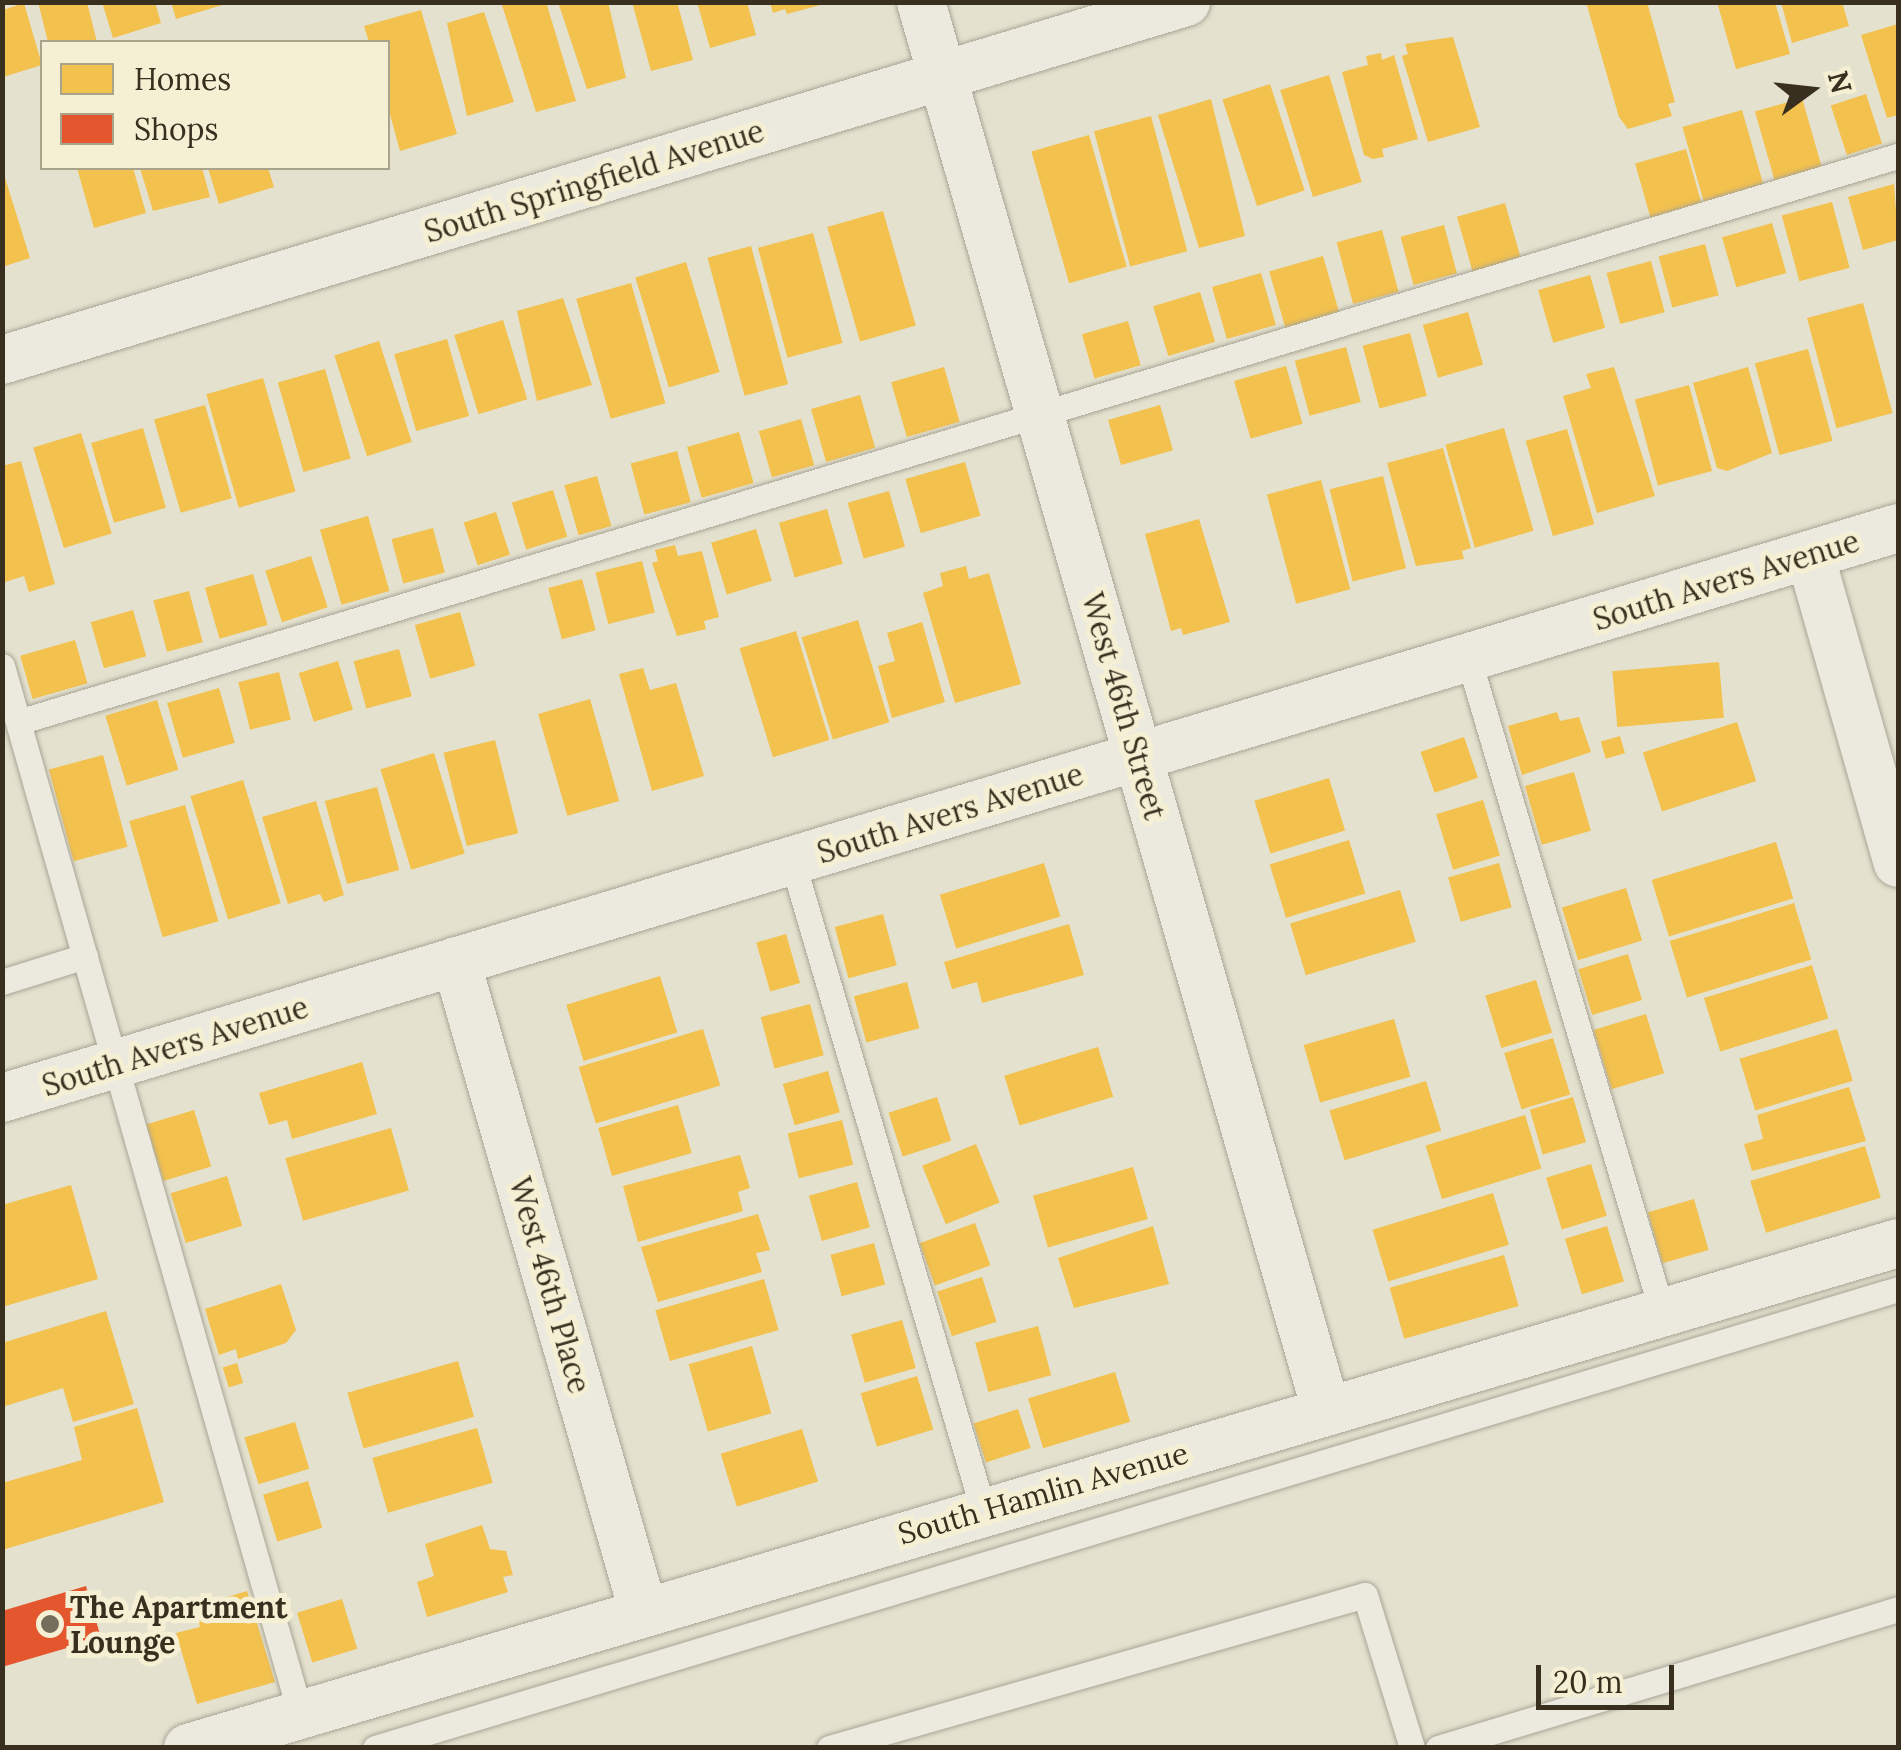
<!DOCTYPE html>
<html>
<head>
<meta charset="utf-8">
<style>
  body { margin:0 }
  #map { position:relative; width:1901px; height:1750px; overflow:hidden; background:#e4e1ce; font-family:Lora,serif }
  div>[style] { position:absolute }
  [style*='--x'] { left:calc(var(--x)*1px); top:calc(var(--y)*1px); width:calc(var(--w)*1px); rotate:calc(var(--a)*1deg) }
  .homes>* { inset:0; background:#f2c14e; transform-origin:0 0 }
  .shops>* { inset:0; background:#e4572e }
  .roads { filter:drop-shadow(0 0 2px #a9a597) drop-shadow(0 0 2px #a9a597) }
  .lane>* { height:25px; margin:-12.5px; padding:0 12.5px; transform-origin:12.5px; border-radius:12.5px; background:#eceadf }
  .street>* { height:48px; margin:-24px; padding:0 24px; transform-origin:24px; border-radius:24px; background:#eceadf }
  .dots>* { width:28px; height:28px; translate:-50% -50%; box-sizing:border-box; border:5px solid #f5f0d4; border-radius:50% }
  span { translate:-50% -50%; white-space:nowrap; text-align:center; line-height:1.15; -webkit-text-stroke:10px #f5f0d4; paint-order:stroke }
  .street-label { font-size:30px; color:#382f1f }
  .poi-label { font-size:30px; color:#382f1f; font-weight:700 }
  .left { translate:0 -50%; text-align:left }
  .frame { position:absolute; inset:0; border:5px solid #382f1f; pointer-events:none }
  .legend { position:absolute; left:40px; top:40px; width:350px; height:130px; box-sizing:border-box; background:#f5f0d4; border:2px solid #a9a38c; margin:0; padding:12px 18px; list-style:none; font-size:30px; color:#382f1f }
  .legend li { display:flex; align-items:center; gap:20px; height:50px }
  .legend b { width:50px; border:2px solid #a9a38c }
  .north { position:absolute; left:1761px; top:40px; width:100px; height:100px; -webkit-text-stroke:8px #f5f0d4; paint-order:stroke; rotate:75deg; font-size:28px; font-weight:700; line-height:40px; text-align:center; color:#382f1f }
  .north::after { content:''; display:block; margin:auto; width:35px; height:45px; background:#382f1f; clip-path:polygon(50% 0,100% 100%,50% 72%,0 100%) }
  .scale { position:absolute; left:1536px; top:1665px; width:138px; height:45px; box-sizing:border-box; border:5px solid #382f1f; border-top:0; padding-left:12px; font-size:30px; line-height:35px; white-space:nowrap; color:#382f1f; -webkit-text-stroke:8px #f5f0d4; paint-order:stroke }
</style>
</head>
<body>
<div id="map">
  <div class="homes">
    <div style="clip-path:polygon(38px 2px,87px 2px,97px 42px,48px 42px)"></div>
    <div style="clip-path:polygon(102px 2px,155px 2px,161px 23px,113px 38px)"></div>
    <div style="clip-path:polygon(171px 2px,229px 2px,229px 3px,176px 19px)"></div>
    <div style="clip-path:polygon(501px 2px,546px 2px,576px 101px,536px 112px)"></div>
    <div style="clip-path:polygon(558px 2px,608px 2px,626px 78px,587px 89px)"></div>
    <div style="clip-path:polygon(632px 2px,677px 2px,693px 60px,651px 71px)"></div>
    <div style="clip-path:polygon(697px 2px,747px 2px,756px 35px,710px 48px)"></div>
    <div style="clip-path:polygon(770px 2px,824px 2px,824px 4px,787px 14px,785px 9px,773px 13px)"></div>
    <div style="clip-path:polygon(1586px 2px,1647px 2px,1675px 102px,1668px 104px,1672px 116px,1628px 129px,1619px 117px)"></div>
    <div style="clip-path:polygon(1717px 2px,1775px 2px,1790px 54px,1736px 69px)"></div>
    <div style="clip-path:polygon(1781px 2px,1842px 2px,1849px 26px,1792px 43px)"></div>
    <div style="clip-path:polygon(24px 3px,42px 65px,3px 77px,3px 10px)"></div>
    <div style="clip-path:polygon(421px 10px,457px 134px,400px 151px,388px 107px,388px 42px,369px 42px,364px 26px)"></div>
    <div style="clip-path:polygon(484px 12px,514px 102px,467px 116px,447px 23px)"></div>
    <div style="clip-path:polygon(1898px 24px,1898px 115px,1887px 118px,1861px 35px)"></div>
    <div style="clip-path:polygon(1453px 37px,1480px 127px,1428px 142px,1402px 56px,1408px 54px,1405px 44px)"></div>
    <div style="clip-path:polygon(1381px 53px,1382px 60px,1394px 55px,1418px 139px,1382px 149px,1384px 157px,1373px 159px,1364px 155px,1342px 72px,1368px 65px,1366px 56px)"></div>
    <div style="left:1329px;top:75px;width:112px;height:51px;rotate:73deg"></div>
    <div style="left:1270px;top:84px;width:112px;height:50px;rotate:72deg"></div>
    <div style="left:1866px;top:94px;width:52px;height:37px;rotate:72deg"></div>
    <div style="left:1802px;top:98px;width:73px;height:49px;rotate:74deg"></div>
    <div style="clip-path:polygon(1211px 99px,1245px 236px,1199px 248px,1158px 115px)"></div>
    <div style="left:1742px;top:110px;width:78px;height:62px;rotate:74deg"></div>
    <div style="left:1151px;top:116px;width:140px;height:59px;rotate:75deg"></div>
    <div style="left:1089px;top:135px;width:137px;height:60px;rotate:74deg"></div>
    <div style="left:1686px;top:149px;width:56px;height:53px;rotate:74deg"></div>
    <div style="clip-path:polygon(2px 168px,30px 258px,2px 267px)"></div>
    <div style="clip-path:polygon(77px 168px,133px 168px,146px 213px,94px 228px)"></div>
    <div style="clip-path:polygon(140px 168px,202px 168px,210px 197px,153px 211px)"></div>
    <div style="clip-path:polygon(208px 168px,268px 168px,274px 187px,219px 204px)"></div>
    <div style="clip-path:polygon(1894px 184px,1898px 240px,1863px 250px,1848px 197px)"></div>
    <div style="left:1832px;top:202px;width:68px;height:52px;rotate:75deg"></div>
    <div style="left:1505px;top:203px;width:57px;height:50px;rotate:74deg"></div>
    <div style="left:883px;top:211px;width:119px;height:58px;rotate:74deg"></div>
    <div style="left:1772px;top:223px;width:52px;height:52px;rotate:74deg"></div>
    <div style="left:1444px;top:225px;width:50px;height:45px;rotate:75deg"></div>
    <div style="left:1382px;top:230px;width:64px;height:47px;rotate:75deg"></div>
    <div style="left:813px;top:233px;width:114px;height:57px;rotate:75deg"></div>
    <div style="left:1705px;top:244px;width:53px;height:48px;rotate:75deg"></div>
    <div style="left:751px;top:246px;width:143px;height:45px;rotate:75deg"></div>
    <div style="left:1323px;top:256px;width:63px;height:56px;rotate:74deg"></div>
    <div style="left:1651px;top:261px;width:53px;height:46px;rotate:75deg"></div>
    <div style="left:686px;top:262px;width:115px;height:53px;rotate:73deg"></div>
    <div style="left:1261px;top:273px;width:54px;height:51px;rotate:74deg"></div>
    <div style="left:1590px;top:275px;width:55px;height:54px;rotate:74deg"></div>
    <div style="left:631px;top:283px;width:125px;height:57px;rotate:74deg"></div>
    <div style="left:1200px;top:292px;width:52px;height:49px;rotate:73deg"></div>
    <div style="clip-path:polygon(563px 298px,592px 385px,537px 401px,517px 311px)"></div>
    <div style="left:1863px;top:303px;width:114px;height:58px;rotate:75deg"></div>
    <div style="left:1468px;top:312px;width:55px;height:47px;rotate:74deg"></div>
    <div style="left:503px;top:320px;width:83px;height:51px;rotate:73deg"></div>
    <div style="left:1128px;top:321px;width:46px;height:48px;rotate:74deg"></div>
    <div style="left:1410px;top:333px;width:65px;height:49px;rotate:75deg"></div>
    <div style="left:447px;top:339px;width:80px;height:55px;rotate:74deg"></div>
    <div style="left:379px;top:341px;width:106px;height:47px;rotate:72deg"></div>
    <div style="left:1346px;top:347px;width:57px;height:53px;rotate:75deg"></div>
    <div style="left:1808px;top:349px;width:95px;height:55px;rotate:75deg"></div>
    <div style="left:1286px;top:366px;width:60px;height:54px;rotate:74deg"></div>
    <div style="left:944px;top:367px;width:57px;height:55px;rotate:74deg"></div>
    <div style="clip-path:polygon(1614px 367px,1655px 496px,1597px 513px,1563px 396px,1591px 388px,1586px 374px)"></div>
    <div style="clip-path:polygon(1748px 367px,1772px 453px,1727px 471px,1717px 468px,1693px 383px)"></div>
    <div style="left:325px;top:369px;width:93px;height:49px;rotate:74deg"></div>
    <div style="left:263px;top:378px;width:118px;height:59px;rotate:74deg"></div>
    <div style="left:1689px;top:385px;width:89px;height:56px;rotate:75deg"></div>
    <div style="left:860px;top:395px;width:55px;height:51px;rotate:74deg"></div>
    <div style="left:205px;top:405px;width:97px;height:53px;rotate:74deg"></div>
    <div style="left:1160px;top:405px;width:47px;height:54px;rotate:74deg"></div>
    <div style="left:801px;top:419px;width:48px;height:44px;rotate:74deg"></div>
    <div style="left:143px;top:428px;width:83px;height:54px;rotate:74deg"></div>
    <div style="left:1504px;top:428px;width:107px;height:61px;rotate:74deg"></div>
    <div style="left:1567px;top:429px;width:99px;height:43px;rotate:74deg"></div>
    <div style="left:739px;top:432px;width:53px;height:54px;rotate:74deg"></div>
    <div style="left:81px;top:433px;width:105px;height:50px;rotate:73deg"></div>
    <div style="clip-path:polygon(1443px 448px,1471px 548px,1462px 551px,1464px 559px,1416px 566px,1387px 463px)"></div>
    <div style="left:677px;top:451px;width:53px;height:48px;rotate:75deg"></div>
    <div style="clip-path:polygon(21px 461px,55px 584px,29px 592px,24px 576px,2px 583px,2px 466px)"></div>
    <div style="left:965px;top:462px;width:56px;height:62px;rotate:74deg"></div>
    <div style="left:597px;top:476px;width:52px;height:34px;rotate:74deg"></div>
    <div style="left:1383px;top:476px;width:95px;height:55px;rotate:76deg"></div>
    <div style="left:1321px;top:480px;width:113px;height:56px;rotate:75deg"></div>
    <div style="left:553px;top:490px;width:49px;height:43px;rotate:73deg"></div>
    <div style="left:889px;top:491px;width:58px;height:43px;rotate:74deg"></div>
    <div style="left:827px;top:509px;width:57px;height:50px;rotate:74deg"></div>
    <div style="left:496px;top:512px;width:45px;height:34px;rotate:72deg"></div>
    <div style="left:368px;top:516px;width:78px;height:50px;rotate:74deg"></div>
    <div style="clip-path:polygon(1199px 519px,1230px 622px,1183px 635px,1181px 628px,1171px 631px,1145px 534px)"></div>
    <div style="left:433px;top:528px;width:46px;height:43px;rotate:75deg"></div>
    <div style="left:756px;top:529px;width:54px;height:47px;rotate:73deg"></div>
    <div style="clip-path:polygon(675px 545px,678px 556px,702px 551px,719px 617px,704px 621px,706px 629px,677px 636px,652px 563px,658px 561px,655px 550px)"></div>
    <div style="left:311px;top:556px;width:54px;height:48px;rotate:72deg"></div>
    <div style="left:642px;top:561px;width:53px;height:48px;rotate:76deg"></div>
    <div style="clip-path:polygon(966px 566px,969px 579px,989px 573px,1021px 684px,955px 703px,923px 593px,943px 586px,940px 573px)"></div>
    <div style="left:253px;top:574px;width:53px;height:50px;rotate:74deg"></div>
    <div style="left:582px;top:579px;width:53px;height:35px;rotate:75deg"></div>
    <div style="left:189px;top:591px;width:53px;height:37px;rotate:75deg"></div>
    <div style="left:133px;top:610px;width:48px;height:44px;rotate:74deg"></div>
    <div style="left:460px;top:612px;width:56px;height:47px;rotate:74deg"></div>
    <div style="left:858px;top:620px;width:107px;height:59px;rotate:73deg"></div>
    <div style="clip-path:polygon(922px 622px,945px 702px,892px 718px,878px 666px,895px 661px,887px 633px)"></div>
    <div style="left:796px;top:631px;width:114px;height:59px;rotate:73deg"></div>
    <div style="left:75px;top:640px;width:45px;height:57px;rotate:74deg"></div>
    <div style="left:399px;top:649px;width:49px;height:47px;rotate:75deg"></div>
    <div style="left:338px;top:661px;width:51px;height:41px;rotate:73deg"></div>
    <div style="left:1719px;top:662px;width:56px;height:107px;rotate:85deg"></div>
    <div style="clip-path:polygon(643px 668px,650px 690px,676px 683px,704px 776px,652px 791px,619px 674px)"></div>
    <div style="left:279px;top:672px;width:49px;height:42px;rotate:76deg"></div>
    <div style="left:219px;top:688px;width:57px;height:54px;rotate:74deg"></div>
    <div style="left:590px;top:699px;width:106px;height:54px;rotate:74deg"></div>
    <div style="left:157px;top:700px;width:73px;height:54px;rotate:73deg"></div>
    <div style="clip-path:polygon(1557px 712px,1560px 721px,1579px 717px,1591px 752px,1522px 775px,1508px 726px)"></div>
    <div style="left:1737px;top:722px;width:62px;height:99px;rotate:72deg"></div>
    <div style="left:1620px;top:736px;width:18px;height:20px;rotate:74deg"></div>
    <div style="left:1464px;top:737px;width:43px;height:46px;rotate:71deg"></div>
    <div style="left:495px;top:740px;width:96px;height:53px;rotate:76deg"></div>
    <div style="left:434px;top:753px;width:105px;height:56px;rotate:73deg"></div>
    <div style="left:103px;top:755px;width:95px;height:56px;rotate:75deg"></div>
    <div style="left:1574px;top:772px;width:61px;height:51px;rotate:74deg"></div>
    <div style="left:1329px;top:778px;width:55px;height:78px;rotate:73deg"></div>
    <div style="left:243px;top:780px;width:129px;height:55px;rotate:73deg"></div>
    <div style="left:377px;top:787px;width:86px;height:54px;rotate:75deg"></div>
    <div style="left:1483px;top:800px;width:58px;height:49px;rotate:73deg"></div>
    <div style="clip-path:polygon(316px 801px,344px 895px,324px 902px,320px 894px,288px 904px,262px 817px)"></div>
    <div style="left:185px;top:805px;width:121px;height:58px;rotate:74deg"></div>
    <div style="left:1349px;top:840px;width:56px;height:83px;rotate:73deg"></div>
    <div style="left:1776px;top:842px;width:59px;height:130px;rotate:73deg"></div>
    <div style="left:1044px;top:863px;width:56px;height:109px;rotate:73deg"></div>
    <div style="left:1499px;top:863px;width:46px;height:53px;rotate:74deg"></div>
    <div style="left:1626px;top:888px;width:55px;height:67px;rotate:73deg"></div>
    <div style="left:1400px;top:890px;width:54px;height:115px;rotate:73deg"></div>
    <div style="left:1794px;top:903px;width:59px;height:130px;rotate:73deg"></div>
    <div style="left:883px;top:914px;width:53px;height:50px;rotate:75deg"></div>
    <div style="clip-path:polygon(1069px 924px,1084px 975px,982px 1003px,977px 982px,952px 989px,944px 962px)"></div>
    <div style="left:786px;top:934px;width:51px;height:31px;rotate:74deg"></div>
    <div style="left:1628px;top:954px;width:48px;height:52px;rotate:73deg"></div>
    <div style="left:1812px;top:965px;width:56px;height:113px;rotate:73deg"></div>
    <div style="left:660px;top:976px;width:59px;height:98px;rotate:73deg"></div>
    <div style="left:1536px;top:980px;width:55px;height:53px;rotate:73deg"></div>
    <div style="left:907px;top:982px;width:48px;height:55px;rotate:75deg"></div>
    <div style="left:810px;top:1004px;width:53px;height:51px;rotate:75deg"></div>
    <div style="left:1646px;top:1014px;width:62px;height:55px;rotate:73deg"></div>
    <div style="left:1394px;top:1019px;width:60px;height:94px;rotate:74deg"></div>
    <div style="left:703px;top:1029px;width:59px;height:130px;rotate:73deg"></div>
    <div style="left:1837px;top:1029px;width:54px;height:102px;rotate:73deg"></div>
    <div style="left:1553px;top:1038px;width:59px;height:51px;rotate:73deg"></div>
    <div style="left:1098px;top:1047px;width:52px;height:98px;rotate:73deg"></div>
    <div style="clip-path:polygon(362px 1062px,377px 1114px,292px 1139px,287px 1120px,269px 1125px,259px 1093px)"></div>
    <div style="left:828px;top:1071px;width:43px;height:47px;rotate:74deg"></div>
    <div style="left:1426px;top:1081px;width:52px;height:101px;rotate:73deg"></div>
    <div style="clip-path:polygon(1849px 1087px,1866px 1141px,1752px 1171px,1744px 1144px,1763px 1139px,1757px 1115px)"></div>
    <div style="left:937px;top:1097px;width:46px;height:51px;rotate:72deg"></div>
    <div style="left:1573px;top:1097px;width:47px;height:45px;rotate:74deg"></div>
    <div style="left:678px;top:1105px;width:50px;height:83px;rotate:74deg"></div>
    <div style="left:194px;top:1110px;width:59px;height:50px;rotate:73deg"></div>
    <div style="left:1525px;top:1115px;width:56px;height:104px;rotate:73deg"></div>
    <div style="left:842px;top:1120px;width:46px;height:56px;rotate:76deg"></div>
    <div style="left:391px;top:1128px;width:65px;height:110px;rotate:74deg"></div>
    <div style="left:976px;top:1144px;width:63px;height:58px;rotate:68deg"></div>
    <div style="left:1865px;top:1146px;width:54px;height:120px;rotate:73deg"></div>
    <div style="clip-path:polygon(740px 1155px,750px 1188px,738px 1192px,743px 1211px,638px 1242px,623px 1186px)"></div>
    <div style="left:1591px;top:1164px;width:54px;height:47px;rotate:73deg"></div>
    <div style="left:1133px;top:1167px;width:54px;height:104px;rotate:74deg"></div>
    <div style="left:227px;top:1176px;width:52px;height:59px;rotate:73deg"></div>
    <div style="left:857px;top:1182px;width:47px;height:50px;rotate:74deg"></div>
    <div style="clip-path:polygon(71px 1185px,98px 1279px,2px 1307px,2px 1205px)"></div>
    <div style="left:1493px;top:1193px;width:54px;height:126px;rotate:73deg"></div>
    <div style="left:1694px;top:1199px;width:53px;height:48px;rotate:74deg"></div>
    <div style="clip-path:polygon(758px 1214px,770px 1250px,756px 1253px,762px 1272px,658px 1302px,641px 1247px)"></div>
    <div style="left:975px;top:1223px;width:45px;height:59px;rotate:70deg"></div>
    <div style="clip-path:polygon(1153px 1226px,1169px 1284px,1074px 1308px,1058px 1258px)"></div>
    <div style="left:1607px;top:1226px;width:58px;height:44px;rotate:73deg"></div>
    <div style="left:874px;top:1243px;width:43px;height:45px;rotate:75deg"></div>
    <div style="left:1504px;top:1255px;width:53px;height:119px;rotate:74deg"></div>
    <div style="left:982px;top:1277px;width:47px;height:47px;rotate:72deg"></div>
    <div style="left:764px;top:1279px;width:53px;height:113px;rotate:74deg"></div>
    <div style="clip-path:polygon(281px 1284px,296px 1330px,286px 1343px,238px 1359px,236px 1349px,219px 1355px,205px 1309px)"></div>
    <div style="clip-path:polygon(106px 1311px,134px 1404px,73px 1422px,63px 1388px,2px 1407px,2px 1343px)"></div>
    <div style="left:902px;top:1320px;width:50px;height:53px;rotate:74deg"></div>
    <div style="left:1038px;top:1326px;width:51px;height:65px;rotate:75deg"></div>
    <div style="left:752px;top:1346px;width:70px;height:66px;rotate:74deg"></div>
    <div style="left:458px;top:1361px;width:58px;height:115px;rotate:74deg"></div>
    <div style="left:237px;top:1363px;width:21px;height:15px;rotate:73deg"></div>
    <div style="left:1115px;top:1372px;width:52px;height:91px;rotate:73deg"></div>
    <div style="left:917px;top:1376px;width:56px;height:59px;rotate:73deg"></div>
    <div style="clip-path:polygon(137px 1408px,164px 1502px,2px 1550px,2px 1483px,82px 1460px,74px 1427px)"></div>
    <div style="left:1018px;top:1409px;width:41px;height:47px;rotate:72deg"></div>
    <div style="left:295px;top:1422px;width:49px;height:53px;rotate:73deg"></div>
    <div style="left:477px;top:1428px;width:57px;height:109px;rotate:74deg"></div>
    <div style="left:802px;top:1429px;width:55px;height:85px;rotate:73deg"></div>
    <div style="left:308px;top:1481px;width:49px;height:47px;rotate:73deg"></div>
    <div style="clip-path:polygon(482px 1525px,490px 1549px,506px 1551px,513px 1575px,503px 1577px,508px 1592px,427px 1617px,417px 1582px,434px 1576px,425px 1544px)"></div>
    <div style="clip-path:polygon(247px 1591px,275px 1682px,197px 1704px,176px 1633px,200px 1627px,195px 1607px)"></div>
    <div style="left:342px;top:1599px;width:52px;height:47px;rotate:73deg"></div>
  </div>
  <div class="shops">
    <div style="clip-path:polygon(86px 1586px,101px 1638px,2px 1667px,2px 1611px)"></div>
  </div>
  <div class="roads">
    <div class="lane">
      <div style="--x:1468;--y:657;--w:683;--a:73.5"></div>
      <div style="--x:2;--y:666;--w:1089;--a:74.11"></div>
      <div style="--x:18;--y:722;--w:1963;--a:-16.76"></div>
      <div style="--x:792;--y:860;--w:677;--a:73.62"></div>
      <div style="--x:2;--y:982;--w:87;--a:-17.4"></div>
      <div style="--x:375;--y:1748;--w:1591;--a:-16.77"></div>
      <div style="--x:829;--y:1748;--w:557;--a:-15.93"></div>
      <div style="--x:1365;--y:1595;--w:160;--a:72.9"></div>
      <div style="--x:1438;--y:1748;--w:481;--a:-16.8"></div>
    </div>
    <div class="street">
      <div style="--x:921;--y:2;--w:1465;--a:73.95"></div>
      <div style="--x:2;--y:360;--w:1237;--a:-16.82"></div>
      <div style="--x:1810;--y:555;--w:320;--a:74.1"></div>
      <div style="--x:456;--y:961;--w:675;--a:73.93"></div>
      <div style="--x:2;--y:1098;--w:1980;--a:-16.73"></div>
      <div style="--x:188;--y:1748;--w:1783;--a:-16.45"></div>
    </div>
  </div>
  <div class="dots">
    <div style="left:50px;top:1624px;background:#746d5c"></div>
  </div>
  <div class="street-label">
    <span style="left:594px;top:181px;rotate:-17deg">South Springfield Avenue</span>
    <span style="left:1726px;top:580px;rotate:-17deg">South Avers Avenue</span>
    <span style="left:1124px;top:706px;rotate:74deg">West 46th Street</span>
    <span style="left:950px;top:813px;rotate:-17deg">South Avers Avenue</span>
    <span style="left:175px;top:1046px;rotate:-17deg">South Avers Avenue</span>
    <span style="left:550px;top:1285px;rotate:74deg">West 46th Place</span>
    <span style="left:1043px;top:1493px;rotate:-16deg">South Hamlin Avenue</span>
  </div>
  <div class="poi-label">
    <span class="left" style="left:70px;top:1624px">The Apartment<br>Lounge</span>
  </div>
  <div class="frame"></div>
  <ul class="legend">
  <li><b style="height:28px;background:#f2c14e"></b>Homes</li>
  <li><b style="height:28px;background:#e4572e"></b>Shops</li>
  </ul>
  <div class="north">N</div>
  <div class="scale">20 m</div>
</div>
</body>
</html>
